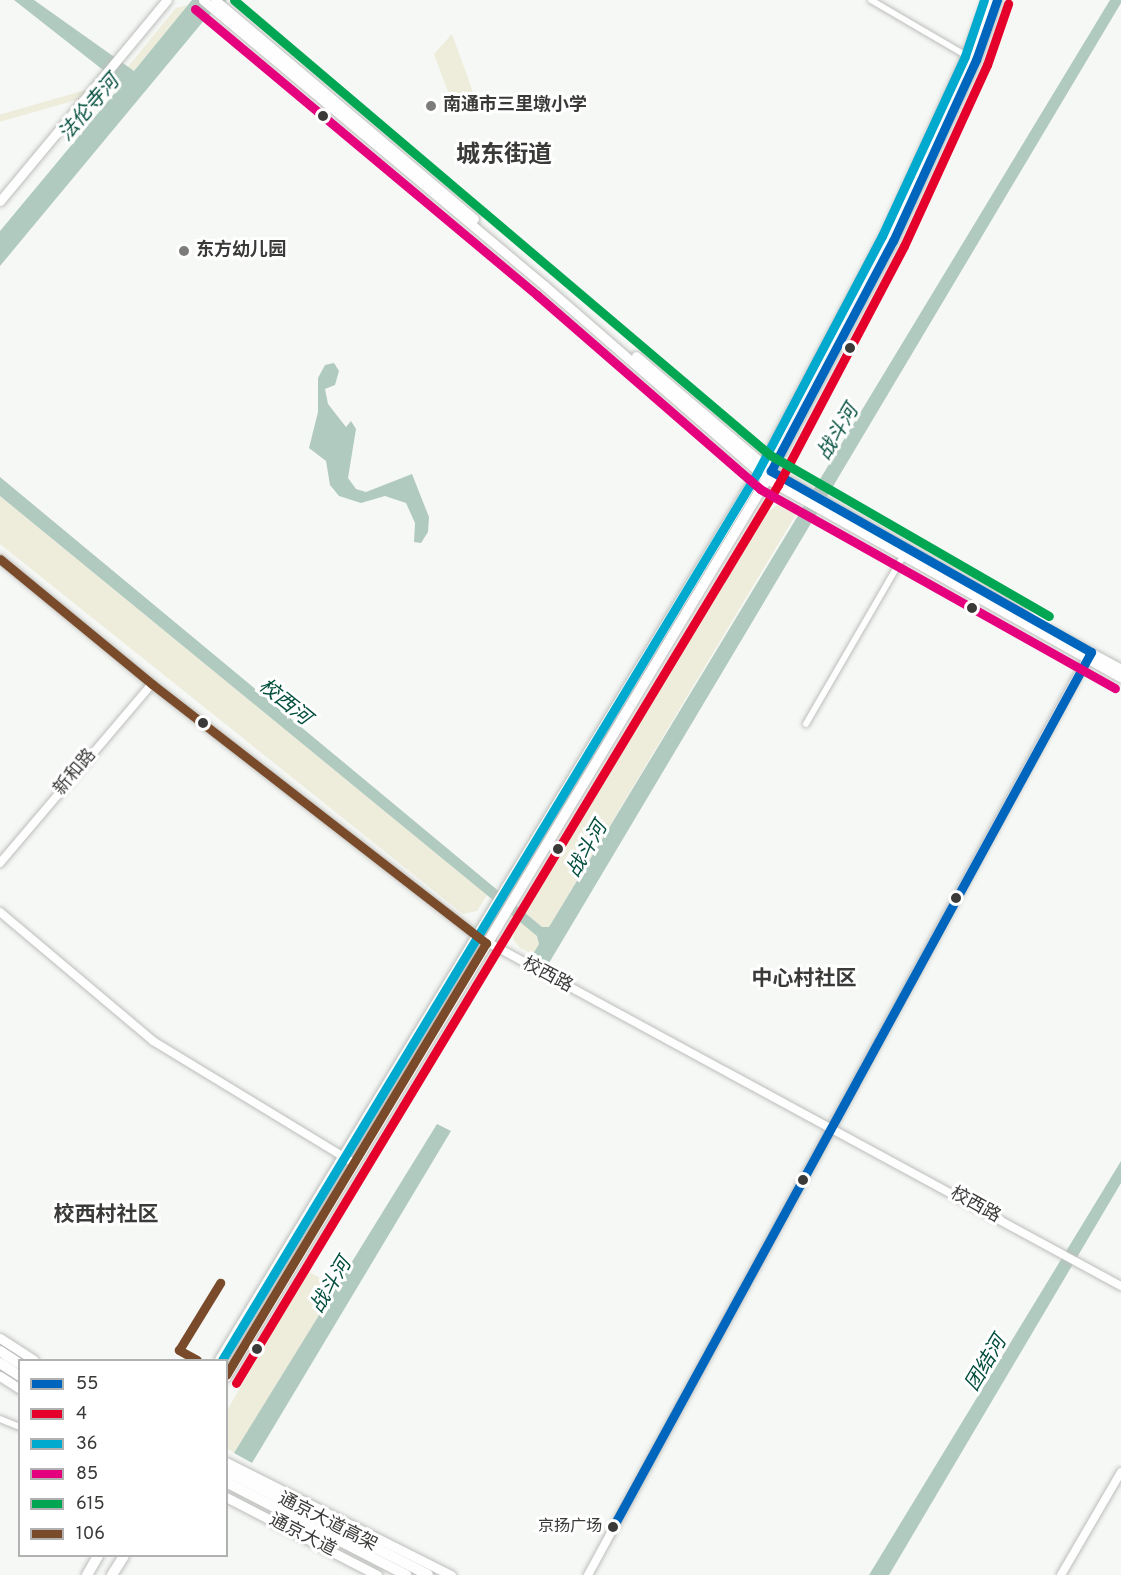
<!DOCTYPE html>
<html>
<head>
<meta charset="utf-8">
<style>
  body { margin:0 }
  #map { position:relative; width:1121px; height:1575px; overflow:hidden; background:#f6f8f5; font-family:Overpass,"Noto Sans SC",sans-serif }
  div>[style] { position:absolute }
  [style*='--x'] { left:calc(var(--x)*1px); top:calc(var(--y)*1px); width:calc(var(--w)*1px); rotate:calc(var(--a)*1deg) }
  .green>* { inset:0; background:#eeecdb; transform-origin:0 0 }
  .water>* { inset:0; background:#b1cac0 }
  .stream>* { height:2px; margin:-1px; padding:0 1px; transform-origin:1px; border-radius:1px; background:#b1cac0 }
  .roads { filter:drop-shadow(0 0 2px #bcbebb) drop-shadow(0 0 2px #bcbebb) }
  .minor>* { height:6px; margin:-3px; padding:0 3px; transform-origin:3px; border-radius:3px; background:#fefefe }
  .tertiary>* { height:8px; margin:-4px; padding:0 4px; transform-origin:4px; border-radius:4px; background:#fefefe }
  .secondary>* { height:9px; margin:-4.5px; padding:0 4.5px; transform-origin:4.5px; border-radius:4.5px; background:#fefefe }
  .primary>* { height:10px; margin:-5px; padding:0 5px; transform-origin:5px; border-radius:5px; background:#fefefe }
  .trunk>* { height:10px; margin:-5px; padding:0 5px; transform-origin:5px; border-radius:5px; background:#fefefe }
  .bus-1>* { height:9px; margin:-4.5px; padding:0 4.5px; transform-origin:4.5px; border-radius:4.5px; background:#0065bd }
  .bus-2>* { height:9px; margin:-4.5px; padding:0 4.5px; transform-origin:4.5px; border-radius:4.5px; background:#e4002b }
  .bus-3>* { height:9px; margin:-4.5px; padding:0 4.5px; transform-origin:4.5px; border-radius:4.5px; background:#00a9ce }
  .bus-4>* { height:9px; margin:-4.5px; padding:0 4.5px; transform-origin:4.5px; border-radius:4.5px; background:#e5007d }
  .bus-5>* { height:9px; margin:-4.5px; padding:0 4.5px; transform-origin:4.5px; border-radius:4.5px; background:#00a651 }
  .bus-6>* { height:9px; margin:-4.5px; padding:0 4.5px; transform-origin:4.5px; border-radius:4.5px; background:#7a4b2a }
  .dots>* { width:16px; height:16px; translate:-50% -50%; box-sizing:border-box; border:3px solid #fff; border-radius:50% }
  span { translate:-50% -50%; white-space:nowrap; text-align:center; line-height:1.15; -webkit-text-stroke:6px #fff; paint-order:stroke }
  .bus-label { font-size:16px; color:#3a3b39 }
  .right { translate:-100% -50%; text-align:right }
  .poi-label { font-size:18px; color:#3a3b39; font-weight:700 }
  .left { translate:0 -50%; text-align:left }
  .street-label { font-size:18px; color:#3a3b39 }
  .water-label { font-size:20px; color:#024e3c; font-style:italic }
  .quarter-label { font-size:21px; color:#3a3b39; font-weight:700 }
  .district-label { font-size:24px; color:#3a3b39; font-weight:700 }
  .legend { position:absolute; left:18px; top:1359px; width:210px; height:198px; box-sizing:border-box; background:#fff; border:2px solid #b0b1b0; margin:0; padding:8px 10px; list-style:none; font-size:18px; color:#3a3b39 }
  .legend li { display:flex; align-items:center; gap:12px; height:30px }
  .legend b { width:30px; border:2px solid #b0b1b0 }
</style>
</head>
<body>
<div id="map">
  <div class="green">
    <div style="clip-path:polygon(188px 5px,134px 71px,126px 69px,176px 8px)"></div>
    <div style="clip-path:polygon(452px 34px,473px 92px,451px 100px,434px 54px)"></div>
    <div style="left:117px;top:81px;width:7px;height:182px;rotate:74deg"></div>
    <div style="clip-path:polygon(0 496px,487px 895px,477px 911px,463px 914px,0 544px)"></div>
    <div style="clip-path:polygon(779px 504px,798px 511px,533px 954px,520px 948px,513px 939px,515px 926px,764px 514px)"></div>
    <div style="clip-path:polygon(308px 1271px,336px 1288px,234px 1453px,227px 1448px,226px 1412px)"></div>
  </div>
  <div class="water">
    <div style="clip-path:polygon(14px 0,34px 0,134px 71px,192px 0,227px 0,206px 18px,0 266px,0 231px,119px 88px,117px 81px)"></div>
    <div style="clip-path:polygon(1110px 0,1121px 0,1121px 3px,549px 963px,533px 954px,539px 944px,537px 936px,0 496px,0 477px,542px 927px,549px 927px)"></div>
    <div style="clip-path:polygon(334px 363px,339px 371px,335px 385px,325px 389px,328px 404px,346px 427px,351px 421px,356px 429px,348px 478px,356px 489px,366px 492px,412px 474px,429px 517px,428px 532px,421px 543px,414px 542px,415px 523px,406px 503px,385px 496px,361px 503px,339px 496px,330px 485px,326px 461px,309px 448px,318px 412px,318px 378px,325px 365px)"></div>
    <div style="clip-path:polygon(437px 1124px,451px 1131px,252px 1463px,234px 1453px)"></div>
    <div style="clip-path:polygon(1121px 1161px,1121px 1183px,889px 1575px,869px 1575px)"></div>
  </div>
  <div class="stream">
    <div style="--x:536;--y:966;--w:12;--a:-59"></div>
  </div>
  <div class="roads">
    <div class="minor">
      <div style="--x:871;--y:0;--w:111;--a:30.3"></div>
      <div style="--x:806;--y:724;--w:198;--a:-59.9"></div>
      <div style="--x:0;--y:1419;--w:22;--a:22"></div>
    </div>
    <div class="tertiary">
      <div style="--x:0;--y:559;--w:197;--a:39.4"></div>
      <div style="--x:152;--y:684;--w:413;--a:37.8"></div>
      <div style="--x:478;--y:937;--w:732;--a:28.49"></div>
      <div style="--x:0;--y:863;--w:235;--a:-49.7"></div>
      <div style="--x:0;--y:912;--w:200;--a:40.1"></div>
      <div style="--x:153;--y:1041;--w:235;--a:31.3"></div>
      <div style="--x:588;--y:1575;--w:1048;--a:-61.43"></div>
      <div style="--x:1061;--y:1575;--w:119;--a:-59.8"></div>
    </div>
    <div class="secondary">
      <div style="--x:203;--y:0;--w:446;--a:39.9"></div>
      <div style="--x:545;--y:286;--w:294;--a:41"></div>
      <div style="--x:767;--y:479;--w:406;--a:29.3"></div>
      <div style="--x:215;--y:0;--w:339;--a:40.2"></div>
      <div style="--x:0;--y:201;--w:261;--a:-50.3"></div>
      <div style="--x:636;--y:356;--w:177;--a:40.4"></div>
      <div style="--x:771;--y:471;--w:291;--a:29.6"></div>
      <div style="--x:1049;--y:630;--w:82;--a:28.4"></div>
      <div style="--x:0;--y:1338;--w:40;--a:32.9"></div>
      <div style="--x:0;--y:1376;--w:24;--a:33"></div>
      <div style="--x:226;--y:1462;--w:252;--a:26.7"></div>
      <div style="--x:226;--y:1497;--w:170;--a:27.3"></div>
    </div>
    <div class="primary">
      <div style="--x:220;--y:1360;--w:1047;--a:-58.75"></div>
      <div style="--x:763;--y:465;--w:262;--a:-62"></div>
      <div style="--x:886;--y:234;--w:196;--a:-65.5"></div>
      <div style="--x:967;--y:56;--w:60;--a:-69.4"></div>
      <div style="--x:226;--y:1377;--w:1048;--a:-58.93"></div>
      <div style="--x:767;--y:479;--w:269;--a:-62.1"></div>
      <div style="--x:893;--y:241;--w:199;--a:-65.4"></div>
      <div style="--x:976;--y:60;--w:64;--a:-70.7"></div>
      <div style="--x:87;--y:1575;--w:22;--a:-60"></div>
      <div style="--x:112;--y:1575;--w:22;--a:-58"></div>
    </div>
    <div class="trunk">
      <div style="--x:0;--y:1351;--w:24;--a:33"></div>
      <div style="--x:0;--y:1363;--w:24;--a:33"></div>
      <div style="--x:226;--y:1471;--w:227;--a:27.2"></div>
      <div style="--x:226;--y:1482;--w:203;--a:27.3"></div>
    </div>
  </div>
  <div class="bus-1">
    <div style="--x:613;--y:1527;--w:997;--a:-61.35"></div>
    <div style="--x:1091;--y:652;--w:368;--a:-150.5"></div>
    <div style="--x:771;--y:471;--w:260;--a:-62.1"></div>
    <div style="--x:893;--y:241;--w:199;--a:-65.4"></div>
    <div style="--x:976;--y:60;--w:64;--a:-70.7"></div>
  </div>
  <div class="bus-2">
    <div style="--x:236;--y:1383;--w:1049;--a:-58.89"></div>
    <div style="--x:778;--y:485;--w:270;--a:-62.2"></div>
    <div style="--x:904;--y:246;--w:199;--a:-65.4"></div>
    <div style="--x:987;--y:65;--w:65;--a:-71"></div>
  </div>
  <div class="bus-3">
    <div style="--x:222;--y:1360;--w:1036;--a:-58.9"></div>
    <div style="--x:757;--y:473;--w:268;--a:-62.2"></div>
    <div style="--x:882;--y:236;--w:198;--a:-65.2"></div>
    <div style="--x:965;--y:56;--w:59;--a:-71.3"></div>
  </div>
  <div class="bus-4">
    <div style="--x:195;--y:9;--w:446;--a:39.9"></div>
    <div style="--x:537;--y:295;--w:296;--a:41"></div>
    <div style="--x:760;--y:489;--w:407;--a:29.3"></div>
  </div>
  <div class="bus-5">
    <div style="--x:234;--y:0;--w:703;--a:40.33"></div>
    <div style="--x:770;--y:455;--w:322;--a:30"></div>
  </div>
  <div class="bus-6">
    <div style="--x:0;--y:559;--w:197;--a:39.4"></div>
    <div style="--x:152;--y:684;--w:423;--a:37.8"></div>
    <div style="--x:486;--y:943;--w:504;--a:121.04"></div>
    <div style="--x:197;--y:1360;--w:21;--a:-151"></div>
    <div style="--x:179;--y:1350;--w:79;--a:-58.5"></div>
  </div>
  <div class="dots">
    <div style="left:431px;top:106px;background:#7c7d7b"></div>
    <div style="left:323px;top:116px;background:#3a3b39"></div>
    <div style="left:184px;top:251px;background:#7c7d7b"></div>
    <div style="left:850px;top:348px;background:#3a3b39"></div>
    <div style="left:972px;top:608px;background:#3a3b39"></div>
    <div style="left:203px;top:723px;background:#3a3b39"></div>
    <div style="left:558px;top:849px;background:#3a3b39"></div>
    <div style="left:956px;top:898px;background:#3a3b39"></div>
    <div style="left:803px;top:1180px;background:#3a3b39"></div>
    <div style="left:257px;top:1349px;background:#3a3b39"></div>
    <div style="left:613px;top:1527px;background:#3a3b39"></div>
  </div>
  <div class="bus-label">
    <span class="right" style="left:602px;top:1527px">京扬广场</span>
  </div>
  <div class="poi-label">
    <span class="left" style="left:443px;top:106px">南通市三里墩小学</span>
    <span class="left" style="left:196px;top:251px">东方幼儿园</span>
  </div>
  <div class="street-label">
    <span style="left:76px;top:773px;rotate:-50deg">新和路</span>
    <span style="left:547px;top:976px;rotate:28deg">校西路</span>
    <span style="left:975px;top:1206px;rotate:29deg">校西路</span>
    <span style="left:327px;top:1523px;rotate:27deg">通京大道高架</span>
    <span style="left:302px;top:1536px;rotate:27deg">通京大道</span>
  </div>
  <div class="water-label">
    <span style="left:90px;top:109px;rotate:-49deg">法伦寺河</span>
    <span style="left:839px;top:433px;rotate:-59deg">战斗河</span>
    <span style="left:284px;top:703px;rotate:39deg">校西河</span>
    <span style="left:588px;top:850px;rotate:-60deg">战斗河</span>
    <span style="left:332px;top:1286px;rotate:-59deg">战斗河</span>
    <span style="left:987px;top:1364px;rotate:-59deg">团结河</span>
  </div>
  <div class="quarter-label">
    <span style="left:804px;top:980px">中心村社区</span>
    <span style="left:106px;top:1216px">校西村社区</span>
  </div>
  <div class="district-label">
    <span style="left:504px;top:157px">城东街道</span>
  </div>
  <ul class="legend">
  <li><b style="height:8px;background:#0065bd"></b>55</li>
  <li><b style="height:8px;background:#e4002b"></b>4</li>
  <li><b style="height:8px;background:#00a9ce"></b>36</li>
  <li><b style="height:8px;background:#e5007d"></b>85</li>
  <li><b style="height:8px;background:#00a651"></b>615</li>
  <li><b style="height:8px;background:#7a4b2a"></b>106</li>
  </ul>
</div>
</body>
</html>
